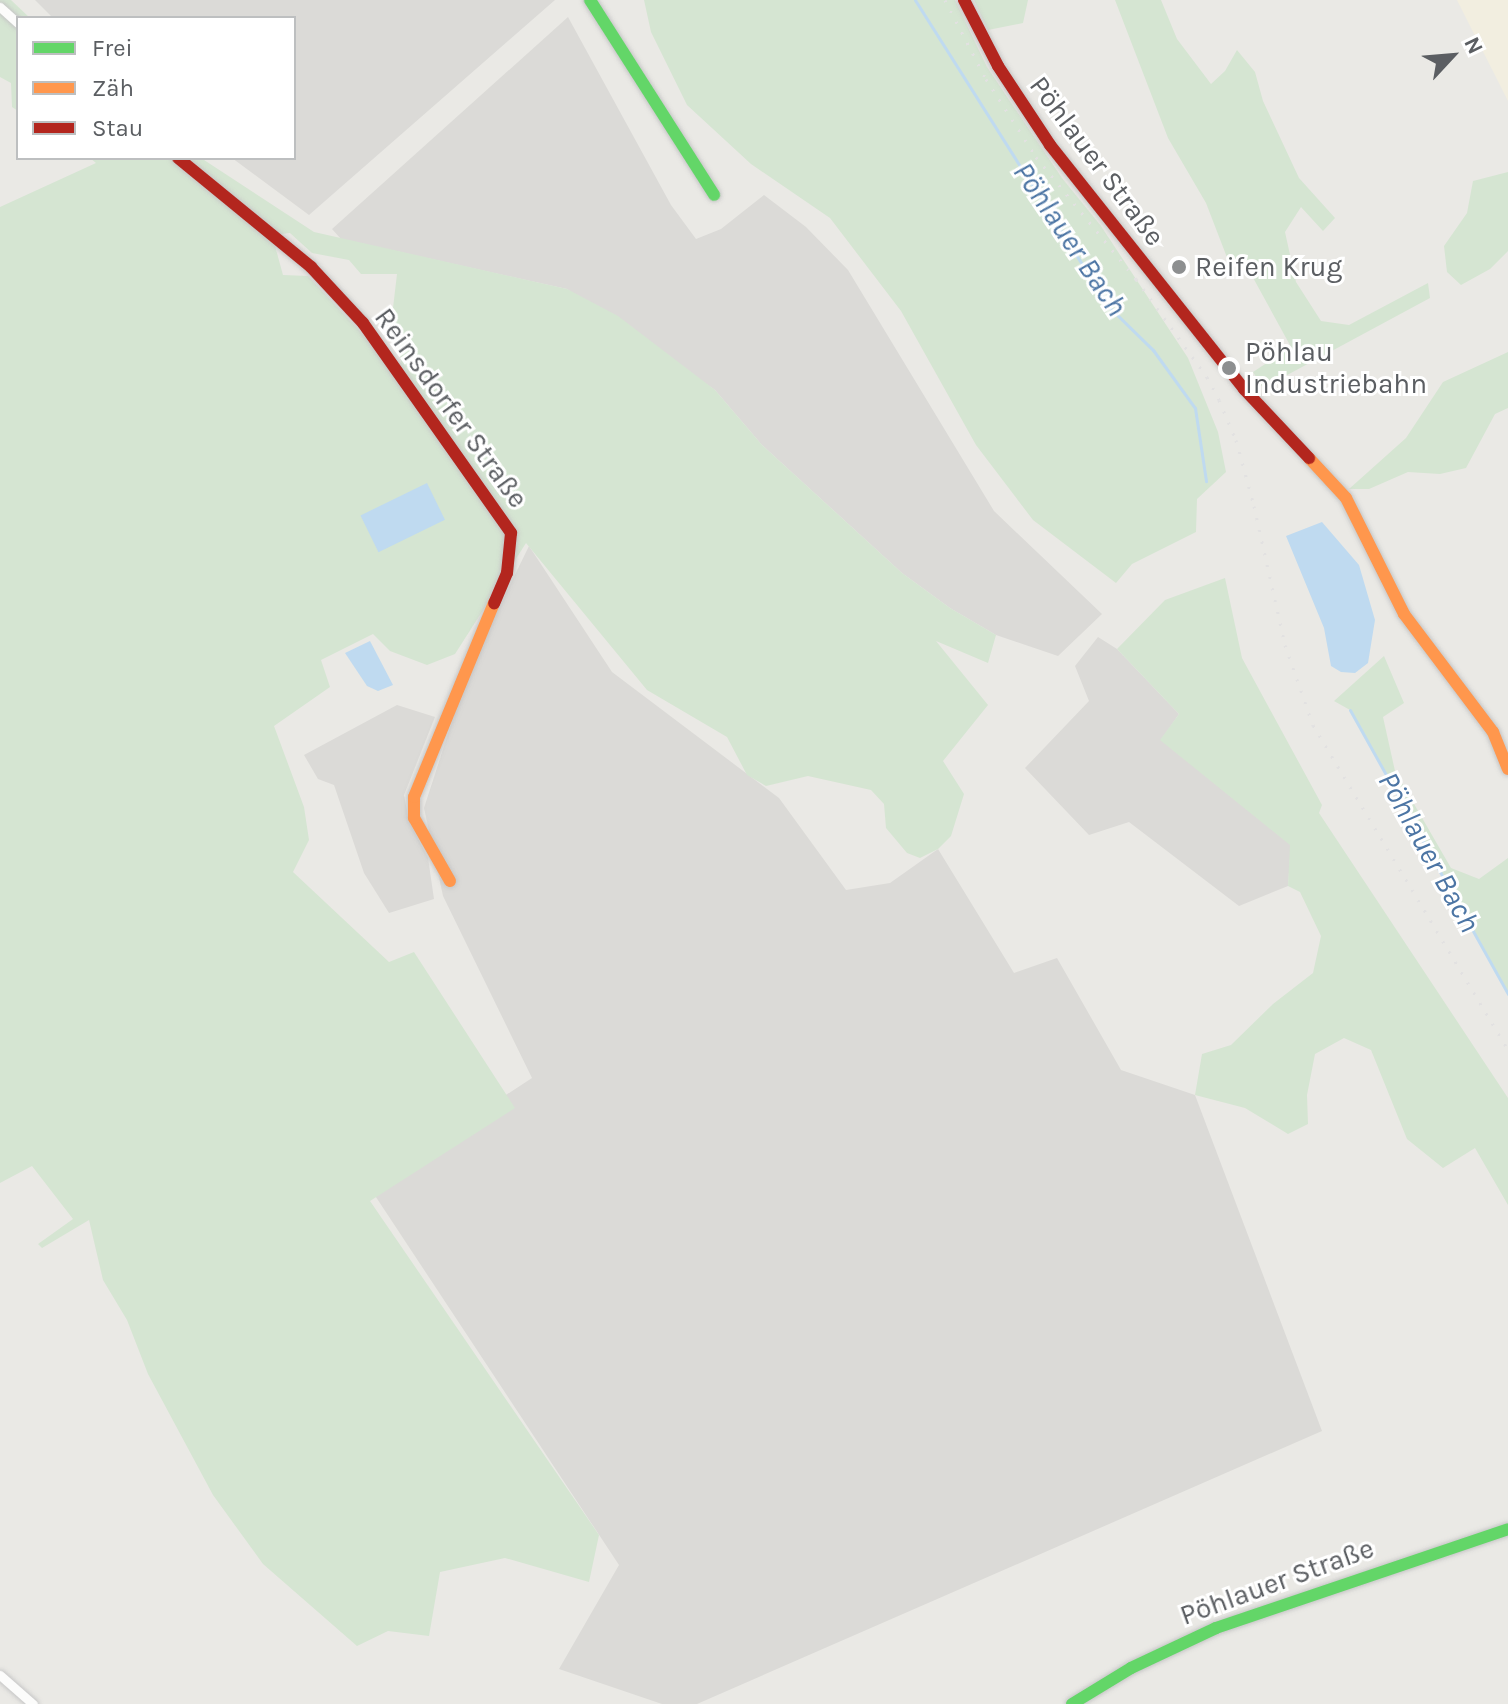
<!DOCTYPE html>
<html>
<head>
<meta charset="utf-8">
<style>
  body { margin:0 }
  #map { position:relative; width:1508px; height:1704px; overflow:hidden; background:#eae9e5; font-family:Karla,sans-serif }
  div>[style] { position:absolute }
  [style*='--x'] { left:calc(var(--x)*1px); top:calc(var(--y)*1px); width:calc(var(--w)*1px); rotate:calc(var(--a)*1deg) }
  .commercial>* { inset:0; background:#f2eee0 }
  .industrial>* { inset:0; background:#dbdad7 }
  .green>* { inset:0; background:#d5e5d2 }
  .water>* { inset:0; background:#bfdaf0; transform-origin:0 0 }
  .stream>* { height:3px; margin:-1.5px; padding:0 1.5px; transform-origin:1.5px; border-radius:1.5px; background:#bfdaf0 }
  .roads { filter:drop-shadow(0 0 2px #c6c6c6) drop-shadow(0 0 2px #c6c6c6) }
  .street>* { height:9px; margin:-4.5px; padding:0 4.5px; transform-origin:4.5px; border-radius:4.5px; background:#fcfcfb }
  .fast>* { height:12px; margin:-6px; padding:0 6px; transform-origin:6px; border-radius:6px; background:#63d668 }
  .slow>* { height:12px; margin:-6px; padding:0 6px; transform-origin:6px; border-radius:6px; background:#ff974d }
  .jam>* { height:12px; margin:-6px; padding:0 6px; transform-origin:6px; border-radius:6px; background:#b3261e }
  .rail>* { height:3px; margin-top:-1.5px; transform-origin:0; background:repeating-linear-gradient(90deg,#e2e1e1 0 2px,transparent 0 12px) }
  .dots>* { width:22px; height:22px; translate:-50% -50%; box-sizing:border-box; border:4px solid #fff; border-radius:50% }
  span { translate:-50% -50%; white-space:nowrap; text-align:center; line-height:1.15; -webkit-text-stroke:6px #fff; paint-order:stroke }
  .street-label { font-size:28px; color:#5b5e62 }
  .poi-label { font-size:28px; color:#5b5e62 }
  .left { translate:0 -50%; text-align:left }
  .water-label { font-size:30px; color:#4c75a4; font-style:italic }
  .legend { position:absolute; left:16px; top:16px; width:280px; height:144px; box-sizing:border-box; background:#fff; border:2px solid #bdbfc0; margin:0; padding:10px 14px; list-style:none; font-size:24px; color:#5b5e62 }
  .legend li { display:flex; align-items:center; gap:16px; height:40px }
  .legend b { width:40px; border:2px solid #bdbfc0 }
  .north { position:absolute; left:1412px; top:16px; width:80px; height:80px; -webkit-text-stroke:6px #fff; paint-order:stroke; rotate:64deg; font-size:22px; font-weight:700; line-height:32px; text-align:center; color:#5b5e62 }
  .north::after { content:''; display:block; margin:auto; width:28px; height:36px; background:#5b5e62; clip-path:polygon(50% 0,100% 100%,50% 72%,0 100%) }
</style>
</head>
<body>
<div id="map">
  <div class="commercial">
    <div style="clip-path:polygon(1457px 0,1508px 0,1508px 101px)"></div>
  </div>
  <div class="industrial">
    <div style="clip-path:polygon(35px 0,555px 0,309px 215px,232px 158px,294px 158px,294px 18px,53px 18px)"></div>
    <div style="clip-path:polygon(568px 17px,671px 205px,696px 239px,721px 229px,764px 195px,806px 227px,848px 270px,994px 511px,1102px 614px,1058px 656px,996px 635px,950px 608px,902px 573px,762px 445px,715px 390px,567px 289px,341px 239px,332px 229px)"></div>
    <div style="clip-path:polygon(529px 546px,612px 672px,779px 798px,846px 890px,890px 883px,938px 849px,1014px 973px,1057px 958px,1121px 1070px,1195px 1095px,1322px 1431px,697px 1704px,662px 1704px,559px 1669px,619px 1565px,368px 1185px,532px 1078px,443px 896px,424px 808px,469px 669px)"></div>
    <div style="clip-path:polygon(1098px 637px,1117px 649px,1179px 714px,1161px 740px,1291px 845px,1288px 886px,1239px 906px,1129px 822px,1089px 835px,1025px 768px,1089px 701px,1075px 666px)"></div>
    <div style="clip-path:polygon(397px 705px,435px 717px,404px 795px,409px 821px,428px 858px,434px 899px,389px 913px,364px 873px,334px 785px,318px 779px,304px 755px)"></div>
  </div>
  <div class="green">
    <div style="clip-path:polygon(0 0,11px 0,30px 18px,18px 18px,18px 111px,12px 107px,11px 83px,0 77px)"></div>
    <div style="clip-path:polygon(644px 0,955px 0,987px 67px,1062px 178px,1101px 226px,1188px 358px,1218px 432px,1226px 472px,1197px 499px,1196px 532px,1132px 564px,1116px 583px,1033px 520px,976px 445px,901px 311px,830px 218px,751px 164px,687px 105px,651px 32px)"></div>
    <div style="clip-path:polygon(974px 0,1028px 0,1023px 23px,988px 30px)"></div>
    <div style="clip-path:polygon(1115px 0,1161px 0,1177px 39px,1211px 84px,1225px 71px,1237px 50px,1255px 72px,1263px 101px,1299px 178px,1335px 218px,1323px 231px,1301px 207px,1285px 232px,1296px 282px,1321px 321px,1349px 325px,1428px 283px,1430px 298px,1263px 388px,1253px 372px,1291px 347px,1251px 274px,1228px 260px,1206px 203px,1168px 138px)"></div>
    <div style="clip-path:polygon(evenodd,90px 158px,201px 158px,314px 232px,567px 289px,618px 316px,715px 390px,762px 445px,902px 573px,950px 608px,996px 635px,988px 663px,936px 641px,988px 705px,943px 761px,964px 794px,951px 836px,938px 849px,920px 858px,907px 853px,886px 828px,884px 804px,871px 790px,808px 776px,766px 786px,747px 775px,727px 737px,647px 690px,526px 543px,455px 654px,427px 665px,390px 651px,373px 634px,321px 660px,330px 687px,274px 726px,304px 807px,309px 840px,293px 872px,389px 962px,414px 952px,515px 1108px,370px 1201px,599px 1535px,589px 1582px,505px 1558px,440px 1572px,429px 1636px,388px 1631px,357px 1646px,263px 1564px,213px 1495px,148px 1374px,127px 1320px,103px 1280px,89px 1220px,42px 1248px,38px 1244px,73px 1219px,32px 1166px,0 1183px,0 207px,96px 163px,90px 158px,290px 233px,312px 253px,349px 260px,361px 274px,397px 274px,393px 308px,401px 362px,393px 367px,308px 276px,283px 275px,272px 235px,290px 233px)"></div>
    <div style="clip-path:polygon(1508px 172px,1508px 251px,1490px 269px,1461px 285px,1447px 272px,1444px 246px,1467px 213px,1473px 181px)"></div>
    <div style="clip-path:polygon(1508px 352px,1508px 408px,1495px 414px,1466px 468px,1440px 474px,1408px 472px,1369px 489px,1349px 489px,1406px 438px,1443px 382px)"></div>
    <div style="clip-path:polygon(1225px 578px,1242px 658px,1322px 805px,1319px 813px,1508px 1098px,1508px 1205px,1475px 1148px,1443px 1168px,1407px 1139px,1371px 1050px,1344px 1038px,1315px 1054px,1307px 1095px,1308px 1124px,1288px 1134px,1245px 1108px,1195px 1095px,1202px 1054px,1231px 1045px,1273px 1004px,1313px 973px,1321px 936px,1300px 892px,1288px 886px,1290px 845px,1160px 740px,1179px 714px,1117px 649px,1165px 600px)"></div>
    <div style="clip-path:polygon(1384px 656px,1404px 703px,1383px 717px,1395px 771px,1451px 868px,1479px 879px,1508px 858px,1508px 994px,1350px 710px,1334px 701px)"></div>
  </div>
  <div class="water">
    <div style="left:427px;top:483px;width:41px;height:74px;rotate:64deg"></div>
    <div style="clip-path:polygon(1322px 522px,1359px 565px,1375px 620px,1368px 663px,1355px 673px,1341px 672px,1331px 666px,1324px 628px,1286px 536px)"></div>
    <div style="clip-path:polygon(370px 641px,393px 685px,378px 691px,367px 686px,345px 653px)"></div>
  </div>
  <div class="stream">
    <div style="--x:915;--y:0;--w:363;--a:57.7"></div>
    <div style="--x:1109;--y:307;--w:62;--a:44.3"></div>
    <div style="--x:1153;--y:350;--w:72;--a:54.1"></div>
    <div style="--x:1195;--y:408;--w:74;--a:81.4"></div>
    <div style="--x:1350;--y:710;--w:325;--a:60.9"></div>
  </div>
  <div class="roads">
    <div class="street">
      <div style="--x:0;--y:7;--w:24;--a:42"></div>
      <div style="--x:0;--y:1675;--w:44;--a:41.3"></div>
    </div>
    <div class="fast">
      <div style="--x:590;--y:0;--w:231;--a:57.5"></div>
      <div style="--x:1072;--y:1704;--w:69;--a:-31.4"></div>
      <div style="--x:1131;--y:1668;--w:94;--a:-25.2"></div>
      <div style="--x:1216;--y:1628;--w:308;--a:-18.7"></div>
    </div>
    <div class="slow">
      <div style="--x:1309;--y:458;--w:54;--a:47.2"></div>
      <div style="--x:1346;--y:498;--w:130;--a:63.4"></div>
      <div style="--x:1404;--y:614;--w:148;--a:53"></div>
      <div style="--x:1493;--y:732;--w:40;--a:68"></div>
      <div style="--x:450;--y:881;--w:73;--a:-119.7"></div>
      <div style="--x:414;--y:818;--w:21;--a:-90"></div>
      <div style="--x:414;--y:797;--w:210;--a:-67.6"></div>
    </div>
    <div class="jam">
      <div style="--x:964;--y:0;--w:74;--a:62.7"></div>
      <div style="--x:998;--y:66;--w:95;--a:56.6"></div>
      <div style="--x:1050;--y:145;--w:312;--a:51.5"></div>
      <div style="--x:1244;--y:389;--w:95;--a:46.7"></div>
      <div style="--x:178;--y:158;--w:172;--a:39.3"></div>
      <div style="--x:311;--y:267;--w:76;--a:47.1"></div>
      <div style="--x:363;--y:323;--w:257;--a:54.8"></div>
      <div style="--x:511;--y:533;--w:40;--a:95.7"></div>
      <div style="--x:507;--y:573;--w:33;--a:113"></div>
    </div>
  </div>
  <div class="rail">
    <div style="--x:945;--y:0;--w:89;--a:62.6"></div>
    <div style="--x:986;--y:79;--w:93;--a:57.3"></div>
    <div style="--x:1036;--y:157;--w:158;--a:50.7"></div>
    <div style="--x:1136;--y:279;--w:121;--a:54.1"></div>
    <div style="--x:1207;--y:377;--w:26;--a:62"></div>
    <div style="--x:1219;--y:400;--w:43;--a:67"></div>
    <div style="--x:1236;--y:440;--w:68;--a:74.7"></div>
    <div style="--x:1254;--y:506;--w:142;--a:77.4"></div>
    <div style="--x:1285;--y:645;--w:85;--a:70.7"></div>
    <div style="--x:1313;--y:725;--w:378;--a:59"></div>
  </div>
  <div class="dots">
    <div style="left:1179px;top:267px;background:#8d8f90"></div>
    <div style="left:1229px;top:368px;background:#8d8f90"></div>
  </div>
  <div class="street-label">
    <span style="left:1097px;top:161px;rotate:53deg">Pöhlauer Straße</span>
    <span style="left:451px;top:408px;rotate:54deg">Reinsdorfer Straße</span>
    <span style="left:1277px;top:1582px;rotate:-20deg">Pöhlauer Straße</span>
  </div>
  <div class="poi-label">
    <span class="left" style="left:1195px;top:267px">Reifen Krug</span>
    <span class="left" style="left:1245px;top:368px">Pöhlau<br>Industriebahn</span>
  </div>
  <div class="water-label">
    <span style="left:1070px;top:239px;rotate:56deg">Pöhlauer Bach</span>
    <span style="left:1429px;top:852px;rotate:61deg">Pöhlauer Bach</span>
  </div>
  <ul class="legend">
  <li><b style="height:10px;background:#63d668"></b>Frei</li>
  <li><b style="height:10px;background:#ff974d"></b>Zäh</li>
  <li><b style="height:10px;background:#b3261e"></b>Stau</li>
  </ul>
  <div class="north">N</div>
</div>
</body>
</html>
